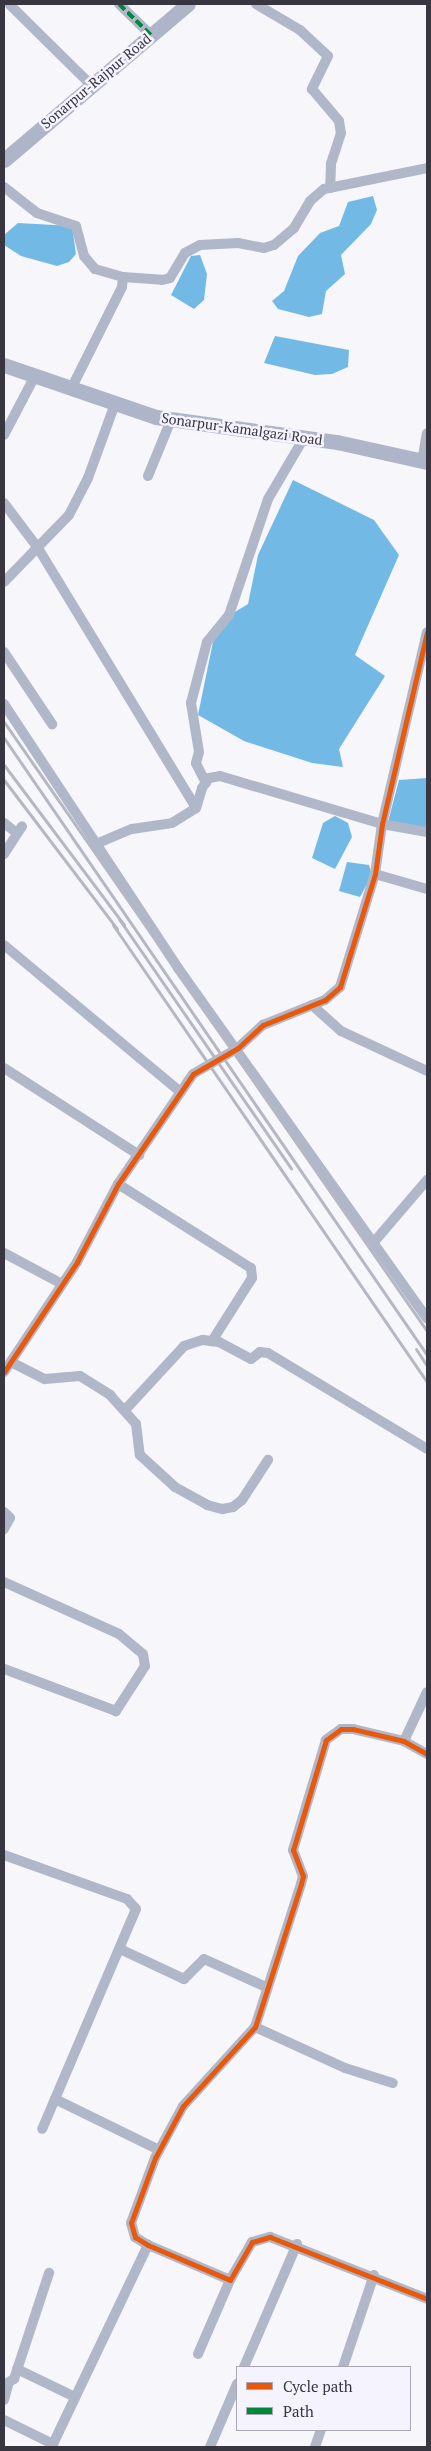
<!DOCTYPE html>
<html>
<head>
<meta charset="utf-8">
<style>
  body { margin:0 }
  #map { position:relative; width:431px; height:2451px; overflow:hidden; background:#f6f6fb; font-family:"PT Serif",serif }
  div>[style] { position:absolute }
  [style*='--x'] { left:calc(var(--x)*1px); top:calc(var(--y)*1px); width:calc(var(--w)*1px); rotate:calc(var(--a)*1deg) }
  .water>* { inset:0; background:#72bae5 }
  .minor>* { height:10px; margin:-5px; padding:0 5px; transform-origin:5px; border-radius:5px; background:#b0b7c8 }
  .secondary>* { height:15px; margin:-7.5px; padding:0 7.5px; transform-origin:7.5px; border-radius:7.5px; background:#afb5c8 }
  .rail>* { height:3px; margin:-1.5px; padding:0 1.5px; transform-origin:1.5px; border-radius:1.5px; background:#b5b8c3 }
  .quiet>* { height:4px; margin-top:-2px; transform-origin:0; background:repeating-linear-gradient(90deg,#00873e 0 8px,transparent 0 12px) }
  .cycleway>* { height:5px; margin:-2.5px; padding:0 2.5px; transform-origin:2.5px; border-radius:2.5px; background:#e8590c }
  span { translate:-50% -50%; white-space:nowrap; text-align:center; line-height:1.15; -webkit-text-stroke:5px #f5f3fe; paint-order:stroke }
  .street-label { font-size:14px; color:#383641 }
  .frame { position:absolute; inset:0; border:5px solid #383641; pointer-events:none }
  .legend { position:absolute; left:236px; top:2366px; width:175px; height:65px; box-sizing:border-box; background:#f5f3fe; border:1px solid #a9a7b2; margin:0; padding:6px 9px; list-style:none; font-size:15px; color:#383641 }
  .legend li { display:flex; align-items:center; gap:10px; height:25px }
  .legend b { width:25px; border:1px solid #a9a7b2 }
</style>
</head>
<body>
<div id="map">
  <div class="water">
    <div style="clip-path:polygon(373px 196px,377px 210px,371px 224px,341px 255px,345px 274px,326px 291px,322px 314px,309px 317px,278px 309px,272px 301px,284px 291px,298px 256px,320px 233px,339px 226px,348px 202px)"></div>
    <div style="clip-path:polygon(18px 223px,72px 226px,76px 254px,69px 262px,57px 266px,21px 256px,4px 245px,4px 235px)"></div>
    <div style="clip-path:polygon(200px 255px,207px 274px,204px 300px,194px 309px,171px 295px,191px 256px)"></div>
    <div style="clip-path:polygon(275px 336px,349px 350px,348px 367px,332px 374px,315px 375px,264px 363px)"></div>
    <div style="clip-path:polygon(293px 480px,374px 520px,399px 555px,355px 655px,385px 676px,339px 749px,343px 767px,312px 763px,244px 741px,198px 715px,214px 637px,220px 621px,248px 604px,258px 555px)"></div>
    <div style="clip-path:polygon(427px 778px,427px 835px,388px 822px,399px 780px)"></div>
    <div style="clip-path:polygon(335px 816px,348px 823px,352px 837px,335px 869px,312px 858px,323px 823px)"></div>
    <div style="clip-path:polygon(347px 862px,369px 865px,372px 875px,360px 897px,339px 891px)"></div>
  </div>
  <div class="minor">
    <div style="--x:9;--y:4;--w:115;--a:44.6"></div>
    <div style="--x:119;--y:4;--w:45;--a:44.1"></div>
    <div style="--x:256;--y:4;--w:51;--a:30.6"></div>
    <div style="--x:300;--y:30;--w:38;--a:43"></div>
    <div style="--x:328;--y:56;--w:37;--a:116"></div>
    <div style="--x:312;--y:89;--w:42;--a:49.8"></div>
    <div style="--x:339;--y:121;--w:12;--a:81"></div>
    <div style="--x:341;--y:133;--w:33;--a:108"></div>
    <div style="--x:331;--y:164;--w:24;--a:92"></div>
    <div style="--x:4;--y:187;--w:42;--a:38.2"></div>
    <div style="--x:37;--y:213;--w:41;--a:18.4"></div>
    <div style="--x:76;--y:226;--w:31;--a:75"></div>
    <div style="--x:84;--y:256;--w:17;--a:50"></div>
    <div style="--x:95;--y:269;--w:29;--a:16"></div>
    <div style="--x:123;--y:277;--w:39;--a:4"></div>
    <div style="--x:162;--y:280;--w:8;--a:-14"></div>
    <div style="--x:170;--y:278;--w:29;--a:-59"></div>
    <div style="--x:185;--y:253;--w:17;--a:-28"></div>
    <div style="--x:200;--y:245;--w:38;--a:-3"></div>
    <div style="--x:238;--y:243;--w:26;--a:11"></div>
    <div style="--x:264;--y:248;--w:10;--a:-17"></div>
    <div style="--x:274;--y:245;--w:26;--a:-40"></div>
    <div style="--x:294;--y:228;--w:31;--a:-59"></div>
    <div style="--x:310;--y:201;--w:18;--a:-41"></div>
    <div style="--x:324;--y:189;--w:105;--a:-11.5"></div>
    <div style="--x:71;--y:389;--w:114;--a:-63.4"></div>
    <div style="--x:122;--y:287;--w:10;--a:-84"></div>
    <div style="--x:4;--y:435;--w:67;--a:-62.3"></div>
    <div style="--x:422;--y:461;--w:28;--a:-80"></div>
    <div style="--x:148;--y:476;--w:61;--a:-67.7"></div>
    <div style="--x:4;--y:503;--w:56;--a:52.9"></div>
    <div style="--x:38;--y:548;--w:304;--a:58.7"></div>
    <div style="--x:4;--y:582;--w:93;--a:-45.9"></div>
    <div style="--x:69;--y:515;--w:42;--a:-62.8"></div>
    <div style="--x:88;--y:478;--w:79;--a:-70"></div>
    <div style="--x:4;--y:652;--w:87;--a:56.3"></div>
    <div style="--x:4;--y:704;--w:316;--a:56.6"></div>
    <div style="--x:178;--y:968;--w:430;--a:54.6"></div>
    <div style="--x:206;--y:783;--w:22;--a:-117"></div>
    <div style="--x:196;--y:763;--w:11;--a:-75"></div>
    <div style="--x:199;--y:752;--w:50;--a:-99.3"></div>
    <div style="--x:191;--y:703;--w:63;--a:-75.3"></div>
    <div style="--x:207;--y:642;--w:35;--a:-51"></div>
    <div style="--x:229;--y:615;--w:122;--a:-71.4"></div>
    <div style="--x:268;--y:499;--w:71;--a:-59.5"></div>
    <div style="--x:4;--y:823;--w:16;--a:38"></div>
    <div style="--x:96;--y:844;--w:39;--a:-23"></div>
    <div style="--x:132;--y:829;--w:40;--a:-8.5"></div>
    <div style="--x:172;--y:823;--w:28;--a:-32"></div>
    <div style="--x:196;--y:808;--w:21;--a:-73"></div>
    <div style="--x:202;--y:788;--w:12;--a:-55"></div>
    <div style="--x:209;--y:778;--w:11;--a:-10"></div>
    <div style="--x:220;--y:776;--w:169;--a:16.5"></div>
    <div style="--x:382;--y:824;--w:46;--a:10.1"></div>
    <div style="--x:4;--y:854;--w:33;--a:-57"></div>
    <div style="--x:375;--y:874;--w:54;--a:16.1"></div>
    <div style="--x:4;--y:945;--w:228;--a:39.8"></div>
    <div style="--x:312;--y:1005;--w:39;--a:42"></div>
    <div style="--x:341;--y:1031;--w:95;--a:24.9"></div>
    <div style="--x:4;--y:1068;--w:161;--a:32.8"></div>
    <div style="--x:118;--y:1184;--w:157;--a:32.3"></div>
    <div style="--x:251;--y:1268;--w:10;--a:84"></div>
    <div style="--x:252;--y:1278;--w:75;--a:122.4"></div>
    <div style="--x:374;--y:1242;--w:82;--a:-49.5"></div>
    <div style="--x:4;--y:1253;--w:66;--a:28.1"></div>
    <div style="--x:11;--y:1362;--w:38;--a:27"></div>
    <div style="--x:45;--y:1379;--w:35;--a:-5"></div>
    <div style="--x:80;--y:1376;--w:36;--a:32"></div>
    <div style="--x:110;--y:1395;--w:39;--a:48"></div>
    <div style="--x:136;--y:1424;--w:31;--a:83"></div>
    <div style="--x:140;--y:1455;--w:47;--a:42.4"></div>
    <div style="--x:175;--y:1487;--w:37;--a:29"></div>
    <div style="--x:207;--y:1505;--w:16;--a:15"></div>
    <div style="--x:222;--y:1509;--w:11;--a:-10"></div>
    <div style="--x:233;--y:1507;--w:11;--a:-38"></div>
    <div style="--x:242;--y:1500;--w:48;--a:-57"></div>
    <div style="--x:4;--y:1372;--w:132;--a:-56.4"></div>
    <div style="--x:77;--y:1262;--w:88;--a:-62.3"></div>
    <div style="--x:118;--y:1184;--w:133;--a:-55.7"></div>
    <div style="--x:193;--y:1074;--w:52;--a:-30"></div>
    <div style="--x:238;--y:1048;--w:34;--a:-43"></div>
    <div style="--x:263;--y:1025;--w:67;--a:-22"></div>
    <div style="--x:325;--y:1000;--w:20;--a:-41"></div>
    <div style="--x:340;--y:987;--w:118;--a:-72.8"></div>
    <div style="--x:375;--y:874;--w:50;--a:-82"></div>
    <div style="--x:382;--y:824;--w:197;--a:-76.8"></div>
    <div style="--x:125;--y:1410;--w:87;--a:-47.3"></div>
    <div style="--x:184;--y:1346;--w:20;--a:-18"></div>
    <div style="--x:203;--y:1340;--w:16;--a:7"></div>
    <div style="--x:219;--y:1342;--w:36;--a:28"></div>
    <div style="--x:251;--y:1359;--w:11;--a:-38"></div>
    <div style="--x:260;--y:1352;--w:8;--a:7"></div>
    <div style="--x:268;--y:1353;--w:186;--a:31.1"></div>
    <div style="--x:4;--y:1512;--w:8;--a:45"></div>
    <div style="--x:10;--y:1518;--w:13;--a:119"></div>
    <div style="--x:4;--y:1582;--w:126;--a:24.3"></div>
    <div style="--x:119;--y:1634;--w:31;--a:40"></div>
    <div style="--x:143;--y:1654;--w:12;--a:81"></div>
    <div style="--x:145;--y:1666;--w:54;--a:122.8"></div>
    <div style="--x:116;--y:1711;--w:120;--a:-159.4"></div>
    <div style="--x:404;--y:1741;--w:54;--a:-64.9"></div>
    <div style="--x:427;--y:1754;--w:26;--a:-151"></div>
    <div style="--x:404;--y:1741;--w:52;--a:-166.8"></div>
    <div style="--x:353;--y:1729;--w:12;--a:180"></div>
    <div style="--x:341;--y:1729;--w:19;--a:144"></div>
    <div style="--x:326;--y:1740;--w:115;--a:106.7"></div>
    <div style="--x:293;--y:1850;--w:28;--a:69"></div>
    <div style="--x:303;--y:1876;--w:8;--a:104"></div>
    <div style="--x:301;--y:1884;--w:150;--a:107.8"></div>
    <div style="--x:255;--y:2027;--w:107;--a:132.3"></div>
    <div style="--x:183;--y:2106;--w:59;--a:118.3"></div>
    <div style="--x:155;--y:2158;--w:69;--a:110.3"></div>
    <div style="--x:131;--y:2223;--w:15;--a:74"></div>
    <div style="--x:135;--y:2237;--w:15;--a:32"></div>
    <div style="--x:148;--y:2245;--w:89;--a:23.1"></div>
    <div style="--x:230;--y:2280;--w:44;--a:-59.9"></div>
    <div style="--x:252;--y:2242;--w:19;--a:-16"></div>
    <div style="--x:270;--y:2237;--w:169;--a:21.5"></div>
    <div style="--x:4;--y:1855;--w:131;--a:19.7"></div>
    <div style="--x:127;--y:1899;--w:13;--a:48"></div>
    <div style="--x:136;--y:1909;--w:239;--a:113.1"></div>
    <div style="--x:120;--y:1949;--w:71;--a:25.1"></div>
    <div style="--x:184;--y:1979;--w:28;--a:-45"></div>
    <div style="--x:204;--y:1959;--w:68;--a:24.3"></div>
    <div style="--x:255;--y:2027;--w:99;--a:24.5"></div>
    <div style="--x:345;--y:2068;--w:50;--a:17.4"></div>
    <div style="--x:55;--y:2099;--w:116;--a:26.1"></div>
    <div style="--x:198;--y:2354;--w:81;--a:-66.6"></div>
    <div style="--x:244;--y:2367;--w:134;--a:-66.7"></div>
    <div style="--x:343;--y:2367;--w:97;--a:-71.4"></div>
    <div style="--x:17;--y:2369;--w:62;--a:25.7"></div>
    <div style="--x:4;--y:2385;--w:12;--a:-31"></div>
    <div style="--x:14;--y:2379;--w:112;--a:-71.7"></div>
    <div style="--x:4;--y:2400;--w:16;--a:-75"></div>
    <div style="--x:4;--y:2420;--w:55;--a:26.1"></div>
    <div style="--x:53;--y:2444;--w:221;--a:-64.5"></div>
    <div style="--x:210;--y:2447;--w:69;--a:-66.8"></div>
    <div style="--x:315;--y:2447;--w:18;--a:-71"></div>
  </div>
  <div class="secondary">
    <div style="--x:4;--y:160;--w:241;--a:-40.3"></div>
    <div style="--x:4;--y:365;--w:161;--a:18.9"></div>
    <div style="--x:156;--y:417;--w:183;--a:7.9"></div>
    <div style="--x:337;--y:442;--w:92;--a:12.5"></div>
  </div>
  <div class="rail">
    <div style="--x:4;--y:722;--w:741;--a:55.22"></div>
    <div style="--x:4;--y:738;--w:748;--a:55.57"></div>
    <div style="--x:4;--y:765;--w:200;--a:53.1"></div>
    <div style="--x:4;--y:780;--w:187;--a:52.8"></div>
    <div style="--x:119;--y:919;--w:303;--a:55.4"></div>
    <div style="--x:113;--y:925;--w:554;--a:55.51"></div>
    <div style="--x:416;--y:1349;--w:20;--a:57"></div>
  </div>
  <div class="quiet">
    <div style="--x:119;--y:4;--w:45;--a:44.1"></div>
  </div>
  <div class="cycleway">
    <div style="--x:4;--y:1372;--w:132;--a:-56.4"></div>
    <div style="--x:77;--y:1262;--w:88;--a:-62.3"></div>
    <div style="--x:118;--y:1184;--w:133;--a:-55.7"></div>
    <div style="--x:193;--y:1074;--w:52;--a:-30"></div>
    <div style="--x:238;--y:1048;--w:34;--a:-43"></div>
    <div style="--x:263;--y:1025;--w:67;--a:-22"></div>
    <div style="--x:325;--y:1000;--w:20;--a:-41"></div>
    <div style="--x:340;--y:987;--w:118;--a:-72.8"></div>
    <div style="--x:375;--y:874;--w:50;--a:-82"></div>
    <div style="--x:382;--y:824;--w:197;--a:-76.8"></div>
    <div style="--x:427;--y:1754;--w:26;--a:-151"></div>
    <div style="--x:404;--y:1741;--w:52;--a:-166.8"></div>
    <div style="--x:353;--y:1729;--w:12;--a:180"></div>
    <div style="--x:341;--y:1729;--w:19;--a:144"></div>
    <div style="--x:326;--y:1740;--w:115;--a:106.7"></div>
    <div style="--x:293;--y:1850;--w:28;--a:69"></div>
    <div style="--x:303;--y:1876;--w:8;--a:104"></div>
    <div style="--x:301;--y:1884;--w:150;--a:107.8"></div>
    <div style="--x:255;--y:2027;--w:107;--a:132.3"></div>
    <div style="--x:183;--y:2106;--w:59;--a:118.3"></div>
    <div style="--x:155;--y:2158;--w:69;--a:110.3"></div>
    <div style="--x:131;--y:2223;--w:15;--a:74"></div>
    <div style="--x:135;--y:2237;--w:15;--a:32"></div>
    <div style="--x:148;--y:2245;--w:89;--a:23.1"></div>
    <div style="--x:230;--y:2280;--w:44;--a:-59.9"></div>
    <div style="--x:252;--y:2242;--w:19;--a:-16"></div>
    <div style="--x:270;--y:2237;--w:169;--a:21.5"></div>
  </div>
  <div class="street-label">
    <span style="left:96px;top:81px;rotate:-40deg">Sonarpur-Rajpur Road</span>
    <span style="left:242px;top:429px;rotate:8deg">Sonarpur-Kamalgazi Road</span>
  </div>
  <div class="frame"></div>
  <ul class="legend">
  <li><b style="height:6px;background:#e8590c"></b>Cycle path</li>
  <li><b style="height:6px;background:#00873e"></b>Path</li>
  </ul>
</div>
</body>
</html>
